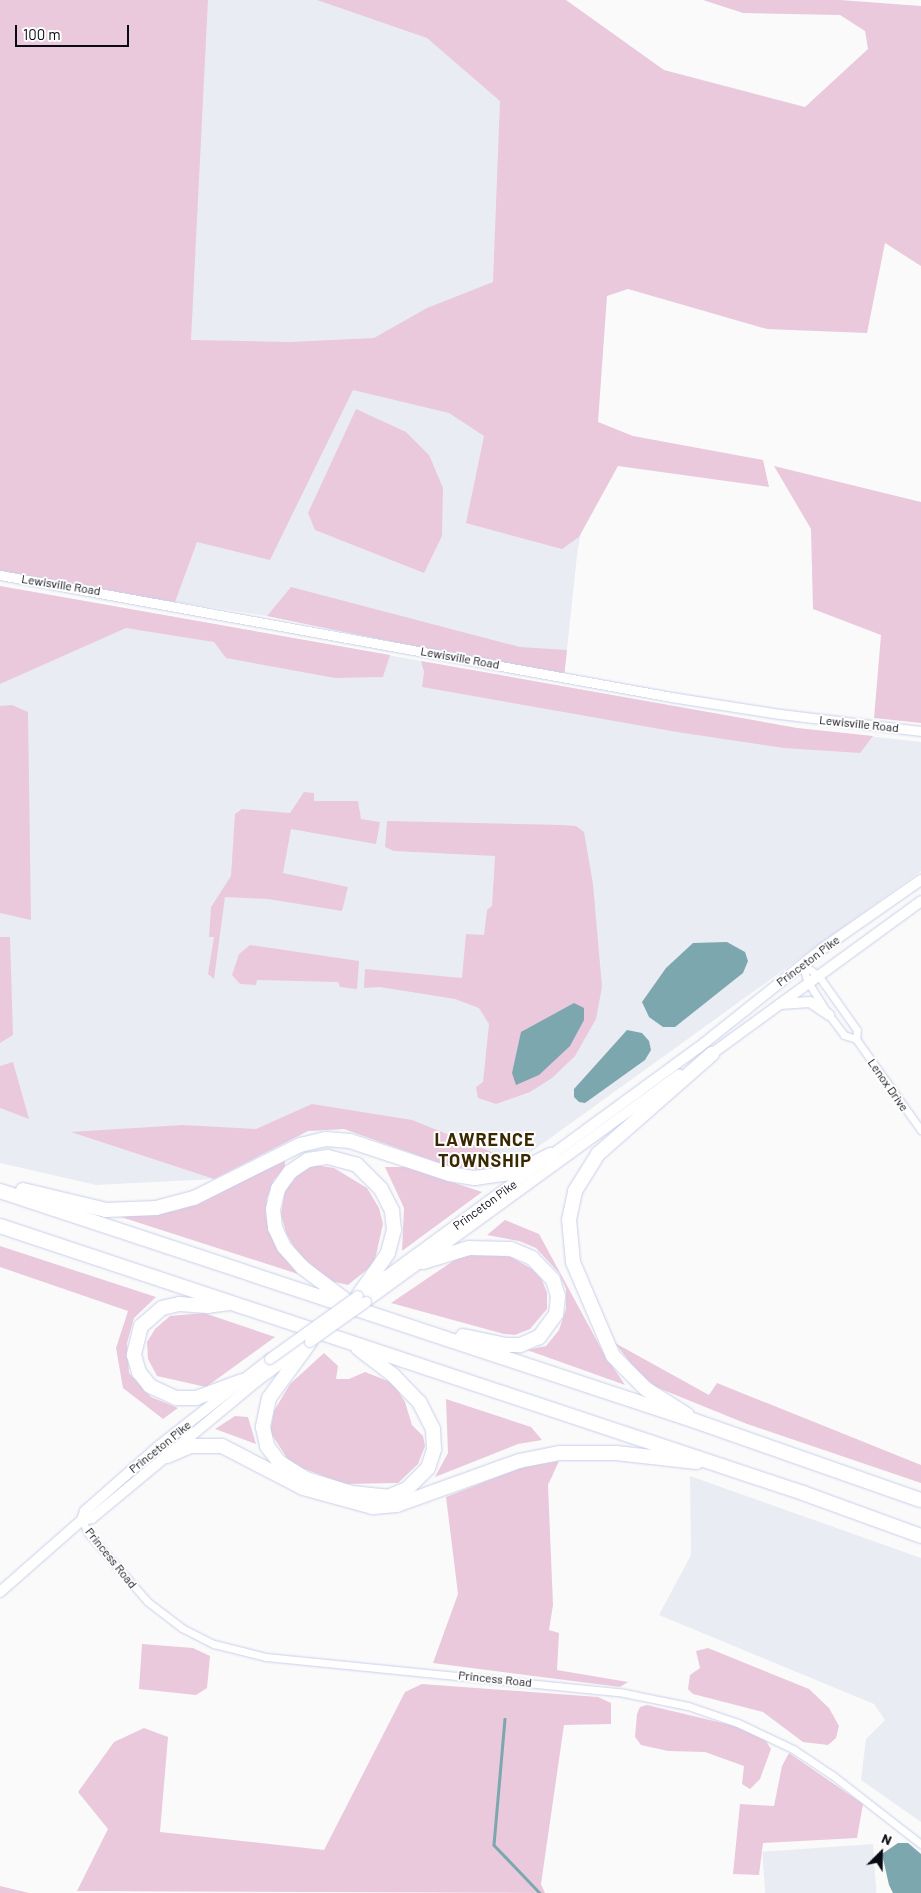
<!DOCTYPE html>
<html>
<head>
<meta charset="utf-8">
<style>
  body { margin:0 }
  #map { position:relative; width:921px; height:1893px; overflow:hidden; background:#fafafa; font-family:Barlow,sans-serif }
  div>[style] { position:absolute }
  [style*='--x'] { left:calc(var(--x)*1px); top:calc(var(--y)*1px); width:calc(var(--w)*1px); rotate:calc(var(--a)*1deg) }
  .built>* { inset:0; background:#eaecf3; transform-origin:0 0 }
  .green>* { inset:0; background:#eac9dc }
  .water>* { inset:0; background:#7ca7ae }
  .stream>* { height:2.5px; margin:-1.25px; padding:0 1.25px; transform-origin:1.25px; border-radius:1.25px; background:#7ca7ae }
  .roads { filter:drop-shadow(0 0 1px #c9cfeb) drop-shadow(0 0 1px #c9cfeb) }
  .minor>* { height:7px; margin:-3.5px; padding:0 3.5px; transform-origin:3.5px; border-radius:3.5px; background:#fff }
  .tertiary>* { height:9px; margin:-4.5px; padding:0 4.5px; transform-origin:4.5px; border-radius:4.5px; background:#fff }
  .secondary>* { height:10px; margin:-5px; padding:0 5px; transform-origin:5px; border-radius:5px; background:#fff }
  .motorway>* { height:14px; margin:-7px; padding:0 7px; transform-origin:7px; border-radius:7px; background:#fff }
  .bridges { filter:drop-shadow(0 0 1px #c9cfeb) drop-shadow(0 0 1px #c9cfeb) }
  .secondary-bridge>* { height:10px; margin:-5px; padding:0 5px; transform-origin:5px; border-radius:5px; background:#fff }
  span { translate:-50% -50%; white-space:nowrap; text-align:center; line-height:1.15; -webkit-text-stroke:4px #fff; paint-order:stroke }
  .street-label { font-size:12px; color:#090b14 }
  .district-label { font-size:18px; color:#392800; font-weight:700; letter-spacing:1px }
  .north { position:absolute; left:856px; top:1828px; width:50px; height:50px; -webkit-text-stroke:4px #fff; paint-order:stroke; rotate:23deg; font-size:14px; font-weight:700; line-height:20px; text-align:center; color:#090b14 }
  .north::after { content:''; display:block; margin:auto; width:18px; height:22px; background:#090b14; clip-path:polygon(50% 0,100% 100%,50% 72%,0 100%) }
  .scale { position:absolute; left:15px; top:25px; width:114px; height:22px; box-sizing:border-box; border:2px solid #090b14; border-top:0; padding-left:6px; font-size:15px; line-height:18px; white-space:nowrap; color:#090b14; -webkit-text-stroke:4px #fff; paint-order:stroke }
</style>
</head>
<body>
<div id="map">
  <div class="built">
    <div style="clip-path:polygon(0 0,550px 0,598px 422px,577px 556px,564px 677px,267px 616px,0 575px)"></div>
    <div style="clip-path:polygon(0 586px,797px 728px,921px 742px,921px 871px,517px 1162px,487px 1170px,451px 1167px,344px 1129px,308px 1131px,214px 1179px,96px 1185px,0 1163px)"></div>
    <div style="clip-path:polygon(690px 1476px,921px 1558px,921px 1822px,861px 1780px,866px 1739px,885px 1720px,874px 1704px,659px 1615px,691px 1555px)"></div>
    <div style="left:873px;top:1844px;width:49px;height:111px;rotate:86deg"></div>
  </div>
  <div class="green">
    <div style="clip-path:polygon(0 0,208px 0,191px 340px,290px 342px,374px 338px,427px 308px,493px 282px,500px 101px,427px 38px,317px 0,566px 0,664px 70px,805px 107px,868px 49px,865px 31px,840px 15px,743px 13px,703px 0,840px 0,921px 6px,921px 266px,885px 243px,867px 333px,767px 329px,628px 289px,607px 296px,598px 422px,633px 436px,763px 460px,769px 487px,618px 466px,579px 537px,562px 549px,466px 523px,484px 436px,449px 413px,353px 390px,270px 560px,197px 542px,175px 602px,0 575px)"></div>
    <div style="clip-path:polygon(356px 409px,406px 432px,429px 455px,443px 488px,442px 536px,424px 573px,315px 530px,308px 513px)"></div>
    <div style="clip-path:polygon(774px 466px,921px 502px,921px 723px,874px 718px,881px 635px,813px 609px,811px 529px)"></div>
    <div style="clip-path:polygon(0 586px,390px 655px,383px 677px,335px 678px,226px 658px,214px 642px,126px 628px,0 684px)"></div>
    <div style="clip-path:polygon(291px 587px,520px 647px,567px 650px,564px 677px,267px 616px)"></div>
    <div style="clip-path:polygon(421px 661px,797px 728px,873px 736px,860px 753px,784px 748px,677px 732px,422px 687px,424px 672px)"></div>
    <div style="clip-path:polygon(12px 705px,28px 712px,31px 920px,0 913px,0 706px)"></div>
    <div style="clip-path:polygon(304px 792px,314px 793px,314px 801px,358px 801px,361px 819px,380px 822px,376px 844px,291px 829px,283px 873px,348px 887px,342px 911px,268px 899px,225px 897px,214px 979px,208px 974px,214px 937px,209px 937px,211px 907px,231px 876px,235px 814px,242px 809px,290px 813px)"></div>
    <div style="clip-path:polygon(387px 821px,562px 825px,576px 826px,584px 832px,593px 884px,602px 987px,596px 1019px,575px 1056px,552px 1078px,530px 1092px,496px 1104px,478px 1098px,476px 1087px,483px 1082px,489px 1024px,479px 1008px,455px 999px,380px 987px,364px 988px,365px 969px,462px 978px,466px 934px,484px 935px,487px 910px,492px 906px,495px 856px,394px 851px,385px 847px)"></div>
    <div style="clip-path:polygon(0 937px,10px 937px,13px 1035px,0 1043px)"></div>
    <div style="clip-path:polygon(250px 945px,359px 961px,357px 989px,340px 987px,338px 982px,257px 980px,256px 985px,240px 984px,232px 975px,239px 954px)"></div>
    <div style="clip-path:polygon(13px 1062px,29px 1119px,0 1108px,0 1066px)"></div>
    <div style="clip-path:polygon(312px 1104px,412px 1120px,517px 1162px,487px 1170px,451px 1167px,344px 1129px,308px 1131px,214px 1179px,71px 1132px,183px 1125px,256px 1129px)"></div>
    <div style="clip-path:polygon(285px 1161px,285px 1167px,274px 1180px,267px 1198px,266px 1216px,277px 1248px,298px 1274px,121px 1217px,178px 1210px)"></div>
    <div style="clip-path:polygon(315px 1165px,334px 1168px,367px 1188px,379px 1208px,383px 1224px,374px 1264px,348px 1285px,326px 1280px,295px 1249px,286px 1233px,281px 1214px,285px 1191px,301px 1171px)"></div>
    <div style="clip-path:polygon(385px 1167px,407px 1167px,482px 1192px,402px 1251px,404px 1208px)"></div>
    <div style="clip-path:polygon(505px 1220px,539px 1234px,603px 1352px,625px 1385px,527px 1350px,546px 1346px,559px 1330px,566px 1309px,566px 1289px,559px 1273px,536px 1248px,519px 1241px,487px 1235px)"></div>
    <div style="clip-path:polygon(0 1246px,156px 1297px,134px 1318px,127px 1343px,129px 1373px,151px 1397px,178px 1408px,163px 1419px,123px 1388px,116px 1348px,128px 1311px,0 1267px)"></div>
    <div style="clip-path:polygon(484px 1253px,511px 1257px,532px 1269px,542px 1280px,547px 1293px,547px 1309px,530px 1329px,515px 1335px,504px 1334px,391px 1303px,459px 1257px)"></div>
    <div style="clip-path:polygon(204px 1313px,275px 1337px,206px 1387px,157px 1376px,148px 1359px,147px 1342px,155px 1329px,170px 1316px)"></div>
    <div style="clip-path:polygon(615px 1343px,709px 1395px,717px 1383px,921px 1465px,921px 1483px,747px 1424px,646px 1383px)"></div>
    <div style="clip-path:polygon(324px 1353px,338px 1366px,336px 1379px,349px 1379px,365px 1372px,393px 1383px,405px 1402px,412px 1425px,423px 1436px,425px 1446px,418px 1464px,398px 1483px,345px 1484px,291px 1464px,270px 1432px,274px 1411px,290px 1384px)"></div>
    <div style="clip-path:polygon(446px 1399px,531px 1427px,542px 1440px,518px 1444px,435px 1477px,448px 1453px)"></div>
    <div style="clip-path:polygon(235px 1416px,248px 1417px,256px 1444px,215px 1429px)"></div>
    <div style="clip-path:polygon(559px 1461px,548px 1485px,553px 1605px,549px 1630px,559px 1633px,557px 1670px,628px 1682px,620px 1687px,433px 1663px,458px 1594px,446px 1497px,523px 1467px)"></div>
    <div style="clip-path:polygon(142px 1644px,193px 1648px,210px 1656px,207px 1688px,196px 1695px,139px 1689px)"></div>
    <div style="clip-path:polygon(708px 1648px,809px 1689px,829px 1708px,839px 1726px,836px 1738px,828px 1745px,803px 1742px,763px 1712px,693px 1694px,688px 1689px,690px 1675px,700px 1668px,696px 1651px)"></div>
    <div style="clip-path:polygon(422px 1684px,598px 1697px,611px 1703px,611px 1724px,564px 1725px,541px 1884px,545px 1893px,77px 1891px,108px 1829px,78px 1792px,114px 1742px,144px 1728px,168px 1737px,160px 1832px,324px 1850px,405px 1692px)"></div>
    <div style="clip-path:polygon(647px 1705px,735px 1726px,766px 1741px,771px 1749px,760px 1779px,750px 1789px,742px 1784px,744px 1766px,705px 1752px,668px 1751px,641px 1745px,635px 1737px,637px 1714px,640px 1707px)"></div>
    <div style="clip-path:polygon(789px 1753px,863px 1804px,857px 1838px,763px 1843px,759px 1875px,733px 1874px,740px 1804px,774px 1806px,782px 1766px)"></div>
    <div style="clip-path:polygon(0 1886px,29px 1893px,0 1893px)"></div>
  </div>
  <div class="water">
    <div style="clip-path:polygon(727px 942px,745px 952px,748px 961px,743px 973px,675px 1027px,663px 1027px,649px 1017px,642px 1002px,666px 968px,693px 943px)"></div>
    <div style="clip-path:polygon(574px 1003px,584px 1008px,584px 1020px,570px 1046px,539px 1075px,516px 1085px,512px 1073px,521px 1032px)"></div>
    <div style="clip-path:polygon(627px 1030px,642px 1033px,649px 1041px,651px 1050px,645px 1060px,585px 1103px,579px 1102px,574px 1097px,574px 1089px)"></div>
    <div style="clip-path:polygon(898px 1843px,908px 1843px,921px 1854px,921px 1893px,893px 1893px,889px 1885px,882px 1854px)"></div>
  </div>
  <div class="stream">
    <div style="--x:505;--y:1719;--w:126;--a:95"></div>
    <div style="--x:494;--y:1845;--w:66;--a:46.2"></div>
  </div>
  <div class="roads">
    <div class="minor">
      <div style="--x:802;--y:964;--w:19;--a:72"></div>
      <div style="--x:808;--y:982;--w:39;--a:58"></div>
      <div style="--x:829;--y:1015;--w:25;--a:53"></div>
      <div style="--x:844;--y:1035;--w:13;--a:18"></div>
      <div style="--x:856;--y:1039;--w:112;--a:54.5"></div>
      <div style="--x:802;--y:964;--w:19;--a:35"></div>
      <div style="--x:818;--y:975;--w:67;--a:54.7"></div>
      <div style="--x:857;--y:1030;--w:9;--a:96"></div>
      <div style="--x:82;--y:1520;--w:14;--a:65"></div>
      <div style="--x:88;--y:1533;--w:91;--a:49"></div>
      <div style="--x:148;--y:1602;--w:43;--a:37.4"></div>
      <div style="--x:182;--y:1628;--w:36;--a:27"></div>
      <div style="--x:214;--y:1644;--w:54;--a:14"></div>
      <div style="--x:266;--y:1657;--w:360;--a:5.7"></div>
      <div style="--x:624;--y:1693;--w:65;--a:11.5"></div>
      <div style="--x:688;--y:1706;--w:53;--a:18.8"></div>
      <div style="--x:738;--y:1723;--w:61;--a:25.3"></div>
      <div style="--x:793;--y:1749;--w:47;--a:33.7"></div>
      <div style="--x:832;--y:1775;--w:113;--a:37.8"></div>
    </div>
    <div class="tertiary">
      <div style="--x:0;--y:575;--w:682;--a:10.3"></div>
      <div style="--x:671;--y:697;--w:110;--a:8.9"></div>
      <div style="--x:780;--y:714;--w:142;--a:6.9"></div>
    </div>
    <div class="secondary">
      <div style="--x:780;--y:1004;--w:30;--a:-4"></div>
      <div style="--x:810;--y:1002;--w:23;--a:34"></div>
      <div style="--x:706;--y:1058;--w:266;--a:-36.1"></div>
      <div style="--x:363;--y:1293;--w:415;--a:-36.2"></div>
      <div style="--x:698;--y:1048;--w:159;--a:-38.6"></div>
      <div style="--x:822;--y:949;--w:121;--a:-34.9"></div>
      <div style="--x:366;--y:1302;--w:387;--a:-36"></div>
      <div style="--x:82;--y:1520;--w:9;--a:-72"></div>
      <div style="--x:85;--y:1511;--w:98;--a:-41.3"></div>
      <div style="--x:159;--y:1446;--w:141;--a:-38.1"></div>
      <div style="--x:0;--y:1592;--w:109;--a:-41.3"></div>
      <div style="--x:82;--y:1520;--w:10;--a:-11"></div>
      <div style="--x:92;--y:1518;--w:214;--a:-39.7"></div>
      <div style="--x:257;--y:1381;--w:56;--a:-36.3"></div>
    </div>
    <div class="motorway">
      <div style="--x:23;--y:1190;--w:85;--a:13.5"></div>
      <div style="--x:106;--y:1210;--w:50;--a:-2.3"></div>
      <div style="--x:156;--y:1208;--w:39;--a:-15"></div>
      <div style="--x:194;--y:1198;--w:119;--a:-26.6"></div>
      <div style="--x:300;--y:1145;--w:27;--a:-13"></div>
      <div style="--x:326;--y:1139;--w:24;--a:5"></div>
      <div style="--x:350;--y:1141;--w:104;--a:18.4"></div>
      <div style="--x:449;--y:1174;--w:26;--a:9"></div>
      <div style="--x:475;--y:1178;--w:42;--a:-8.1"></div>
      <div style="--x:517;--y:1172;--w:38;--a:-27"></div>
      <div style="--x:0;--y:1191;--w:732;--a:18.31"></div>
      <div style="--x:695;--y:1421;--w:239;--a:19.3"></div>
      <div style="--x:0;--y:1226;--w:846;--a:18.39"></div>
      <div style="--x:803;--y:1493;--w:126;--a:20"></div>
      <div style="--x:423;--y:1262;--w:48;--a:-16.9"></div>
      <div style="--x:469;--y:1248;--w:42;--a:1.4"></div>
      <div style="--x:511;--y:1249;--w:23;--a:23"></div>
      <div style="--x:532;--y:1258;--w:30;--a:46"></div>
      <div style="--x:553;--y:1280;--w:17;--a:73"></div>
      <div style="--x:558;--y:1296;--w:18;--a:96"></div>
      <div style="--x:556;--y:1314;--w:29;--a:126"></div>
      <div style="--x:539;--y:1337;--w:21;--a:157"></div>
      <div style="--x:520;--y:1345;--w:14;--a:180"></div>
      <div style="--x:506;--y:1345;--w:44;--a:-168.2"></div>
      <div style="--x:229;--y:1303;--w:21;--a:172"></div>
      <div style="--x:208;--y:1306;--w:29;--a:-176"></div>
      <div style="--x:179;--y:1304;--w:17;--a:167"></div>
      <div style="--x:162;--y:1308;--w:28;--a:139"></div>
      <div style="--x:141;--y:1326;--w:30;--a:104"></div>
      <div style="--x:134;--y:1355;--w:18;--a:74"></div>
      <div style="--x:139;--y:1372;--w:18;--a:52"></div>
      <div style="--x:150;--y:1386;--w:29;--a:25"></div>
      <div style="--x:176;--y:1398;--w:20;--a:0"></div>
      <div style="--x:196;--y:1398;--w:49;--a:-20.3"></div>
      <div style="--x:356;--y:1308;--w:68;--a:-142.8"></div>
      <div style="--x:302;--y:1267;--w:27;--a:-132"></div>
      <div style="--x:284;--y:1247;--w:21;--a:-115"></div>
      <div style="--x:275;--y:1228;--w:19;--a:-96"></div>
      <div style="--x:273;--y:1209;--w:21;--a:-76"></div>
      <div style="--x:278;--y:1189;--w:21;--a:-55"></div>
      <div style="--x:290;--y:1172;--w:22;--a:-34"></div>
      <div style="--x:308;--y:1160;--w:20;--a:-9"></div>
      <div style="--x:328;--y:1157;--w:30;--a:15"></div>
      <div style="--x:357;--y:1165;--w:34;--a:45"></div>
      <div style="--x:381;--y:1189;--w:25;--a:63"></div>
      <div style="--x:392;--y:1211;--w:19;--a:84"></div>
      <div style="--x:394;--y:1230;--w:24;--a:105"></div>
      <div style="--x:388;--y:1253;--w:52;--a:124.9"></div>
      <div style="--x:310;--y:1342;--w:69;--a:126.2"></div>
      <div style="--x:269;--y:1398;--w:30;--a:102"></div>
      <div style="--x:263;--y:1427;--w:19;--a:78"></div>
      <div style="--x:267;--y:1446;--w:20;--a:53"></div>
      <div style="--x:279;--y:1462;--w:32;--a:32"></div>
      <div style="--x:306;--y:1479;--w:48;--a:16.9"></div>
      <div style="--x:352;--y:1493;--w:36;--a:6"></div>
      <div style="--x:388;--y:1497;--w:21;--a:-23"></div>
      <div style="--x:407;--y:1489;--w:30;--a:-45"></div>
      <div style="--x:428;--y:1468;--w:20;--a:-72"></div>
      <div style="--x:434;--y:1449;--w:20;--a:-93"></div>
      <div style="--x:433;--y:1429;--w:30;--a:-117"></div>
      <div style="--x:419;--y:1402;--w:37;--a:-134"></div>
      <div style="--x:393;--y:1375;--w:44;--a:-142.4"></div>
      <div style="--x:687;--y:1415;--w:49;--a:-147.6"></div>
      <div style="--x:646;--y:1389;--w:47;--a:-135"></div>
      <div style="--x:613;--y:1356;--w:102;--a:-113.1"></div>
      <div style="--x:573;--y:1262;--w:42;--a:-95.4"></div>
      <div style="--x:569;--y:1220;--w:30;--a:-78"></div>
      <div style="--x:575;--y:1191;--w:44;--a:-58.1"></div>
      <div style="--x:598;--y:1154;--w:152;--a:-41.3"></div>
      <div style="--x:167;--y:1456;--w:26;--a:-23"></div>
      <div style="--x:191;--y:1446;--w:31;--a:0"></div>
      <div style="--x:222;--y:1446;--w:91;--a:27.4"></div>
      <div style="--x:303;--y:1488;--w:73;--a:15.2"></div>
      <div style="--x:373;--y:1507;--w:24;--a:-5"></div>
      <div style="--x:397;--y:1505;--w:130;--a:-19.8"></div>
      <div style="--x:519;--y:1461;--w:42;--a:-11"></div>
      <div style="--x:560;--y:1453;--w:56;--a:0"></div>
      <div style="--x:616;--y:1453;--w:81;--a:6.4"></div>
    </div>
  </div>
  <div class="bridges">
    <div class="secondary-bridge">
      <div style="--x:310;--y:1342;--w:69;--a:-35.5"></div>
      <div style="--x:270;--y:1359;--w:108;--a:-35.6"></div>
    </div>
  </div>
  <div class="street-label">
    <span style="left:61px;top:585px;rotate:9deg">Lewisville Road</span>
    <span style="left:460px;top:658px;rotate:10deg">Lewisville Road</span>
    <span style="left:859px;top:724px;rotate:6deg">Lewisville Road</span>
    <span style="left:808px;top:961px;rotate:-37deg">Princeton Pike</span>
    <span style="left:888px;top:1085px;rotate:55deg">Lenox Drive</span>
    <span style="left:485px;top:1205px;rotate:-36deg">Princeton Pike</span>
    <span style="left:160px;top:1447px;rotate:-39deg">Princeton Pike</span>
    <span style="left:111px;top:1558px;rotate:51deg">Princess Road</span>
    <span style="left:495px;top:1679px;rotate:6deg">Princess Road</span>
  </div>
  <div class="district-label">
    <span style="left:485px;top:1150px">LAWRENCE<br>TOWNSHIP</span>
  </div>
  <div class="north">N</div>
  <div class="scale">100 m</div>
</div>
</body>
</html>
